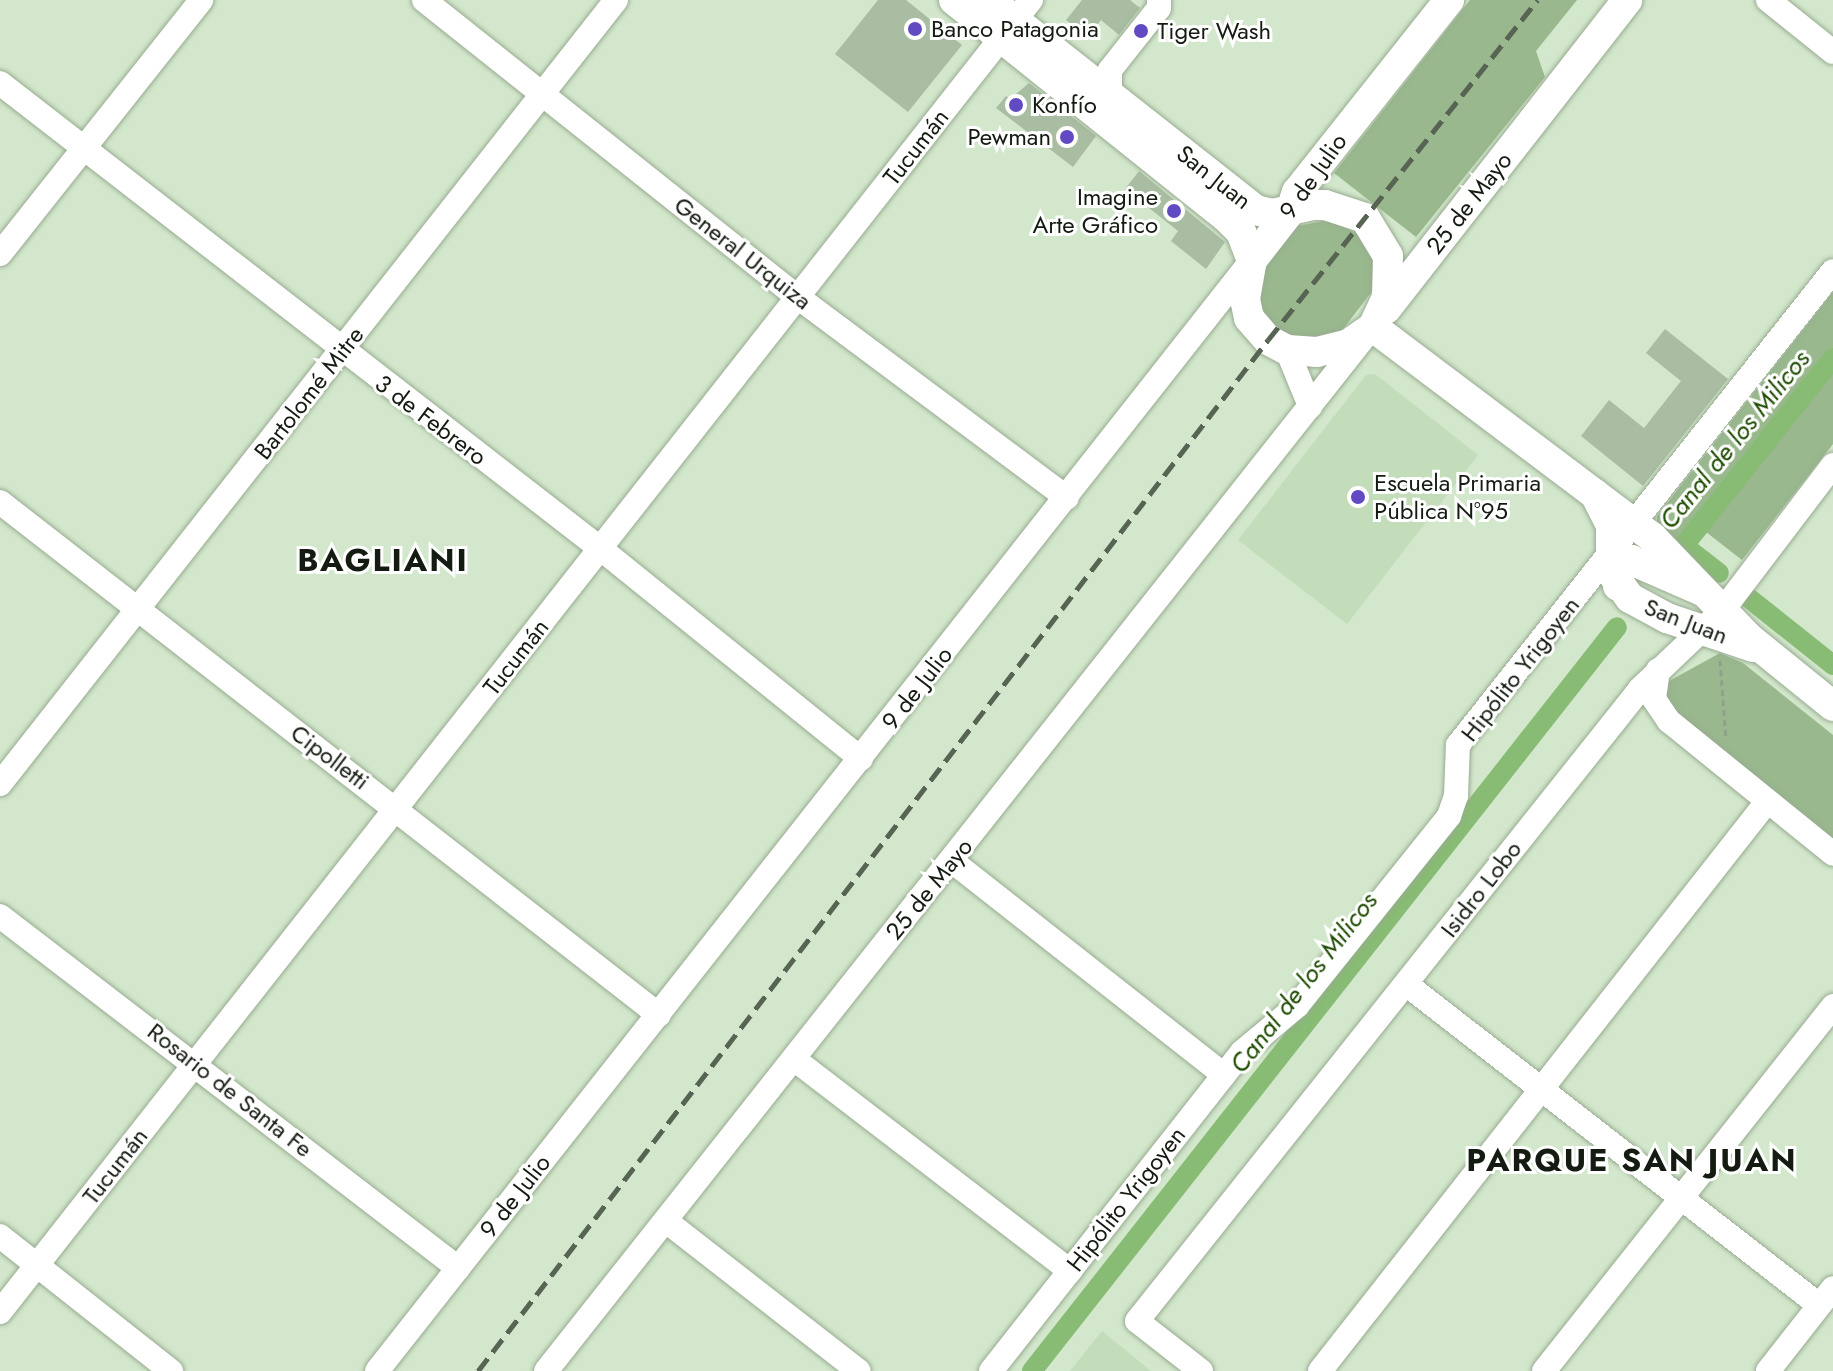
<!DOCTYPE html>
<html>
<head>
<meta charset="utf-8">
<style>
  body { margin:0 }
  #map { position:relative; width:1833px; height:1371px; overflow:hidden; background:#d2e7cb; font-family:Jost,sans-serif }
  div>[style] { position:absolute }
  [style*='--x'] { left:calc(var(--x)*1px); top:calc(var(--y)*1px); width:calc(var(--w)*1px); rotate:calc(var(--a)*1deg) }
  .built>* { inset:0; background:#c3dcba }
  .green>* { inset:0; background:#99b88d }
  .canal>* { height:20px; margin:-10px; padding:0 10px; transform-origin:10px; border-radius:10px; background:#88bb74 }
  .building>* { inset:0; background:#a9bda2 }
  .path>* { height:3px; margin-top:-1.5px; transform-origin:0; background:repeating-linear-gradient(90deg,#90a08a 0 6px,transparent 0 10px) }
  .roads { filter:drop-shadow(0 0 2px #98ab91) drop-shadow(0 0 2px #98ab91) }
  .minor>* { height:24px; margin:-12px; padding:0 12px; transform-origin:12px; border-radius:12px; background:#fff }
  .major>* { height:30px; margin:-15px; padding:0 15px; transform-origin:15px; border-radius:15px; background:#fff }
  .rail>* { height:5px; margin-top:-2.5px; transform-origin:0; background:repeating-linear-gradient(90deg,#576353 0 16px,transparent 0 24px) }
  .dots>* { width:22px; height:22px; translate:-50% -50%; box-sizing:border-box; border:4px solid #fff; border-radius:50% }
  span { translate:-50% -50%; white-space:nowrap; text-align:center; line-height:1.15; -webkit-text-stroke:6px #fff; paint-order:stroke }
  .poi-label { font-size:24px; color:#141b11 }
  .left { translate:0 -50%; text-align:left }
  .right { translate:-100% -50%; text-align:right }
  .street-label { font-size:24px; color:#141b11 }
  .water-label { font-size:26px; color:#1d4c00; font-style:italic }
  .district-label { font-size:32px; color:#141b11; font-weight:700; letter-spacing:2px }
</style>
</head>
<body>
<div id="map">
  <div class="built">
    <div style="clip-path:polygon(1375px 374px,1478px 455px,1347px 624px,1238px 540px,1366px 375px)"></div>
    <div style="clip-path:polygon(1102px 1331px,1151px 1371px,1070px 1371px)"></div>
  </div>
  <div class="green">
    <div style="clip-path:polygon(1470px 0,1577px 0,1536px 51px,1545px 77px,1416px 237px,1334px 173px)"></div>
    <div style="clip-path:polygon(1329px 220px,1362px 236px,1375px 262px,1376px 286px,1337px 337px,1291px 340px,1269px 322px,1260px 304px,1262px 271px,1297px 226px)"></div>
    <div style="clip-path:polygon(1833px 292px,1833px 444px,1742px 560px,1697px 525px,1680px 545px,1657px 527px,1657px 516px)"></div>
    <div style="clip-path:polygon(1720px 653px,1743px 663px,1833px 735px,1833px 844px,1660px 705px,1660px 686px)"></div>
  </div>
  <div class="canal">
    <div style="--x:1684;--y:546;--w:44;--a:37.6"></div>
    <div style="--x:1678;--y:553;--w:249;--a:-51.5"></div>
    <div style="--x:1750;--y:599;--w:106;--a:38.5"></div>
    <div style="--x:1032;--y:1371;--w:946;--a:-51.82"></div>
  </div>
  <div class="building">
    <div style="clip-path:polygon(878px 0,906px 0,962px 45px,908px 112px,835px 54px)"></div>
    <div style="clip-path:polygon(1082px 0,1130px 0,1140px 8px,1119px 35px,1101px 20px,1088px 37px,1066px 20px)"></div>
    <div style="clip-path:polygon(1029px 83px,1096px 136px,1073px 167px,996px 108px,1006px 96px,1010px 99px)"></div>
    <div style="clip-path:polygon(1139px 171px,1225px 242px,1206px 269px,1171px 241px,1178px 231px,1125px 189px)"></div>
    <div style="clip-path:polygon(1665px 329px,1728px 379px,1643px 486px,1581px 436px,1609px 400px,1644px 428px,1681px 381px,1646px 353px)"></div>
  </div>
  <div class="path">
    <div style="--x:1720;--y:660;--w:80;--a:85.7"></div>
  </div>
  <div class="roads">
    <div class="minor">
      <div style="--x:424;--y:0;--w:479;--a:38.5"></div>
      <div style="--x:799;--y:298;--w:334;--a:36.7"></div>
      <div style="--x:1768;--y:0;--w:83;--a:38.7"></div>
      <div style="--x:0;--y:83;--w:760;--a:37.79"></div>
      <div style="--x:601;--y:549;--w:334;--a:38.9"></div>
      <div style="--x:1110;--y:96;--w:26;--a:-90"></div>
      <div style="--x:1110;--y:70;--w:79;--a:-51.7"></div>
      <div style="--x:1159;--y:8;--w:8;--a:-90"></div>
      <div style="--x:0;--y:254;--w:324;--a:-51.6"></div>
      <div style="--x:1287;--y:350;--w:61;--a:67.7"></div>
      <div style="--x:0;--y:502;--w:835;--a:37.9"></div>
      <div style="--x:1658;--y:670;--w:29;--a:98"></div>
      <div style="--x:1654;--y:699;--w:27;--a:56"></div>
      <div style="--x:1669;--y:721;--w:211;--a:39"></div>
      <div style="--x:0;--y:784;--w:997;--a:-51.84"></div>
      <div style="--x:952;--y:861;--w:346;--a:38.2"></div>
      <div style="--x:0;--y:916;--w:578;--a:37.54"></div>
      <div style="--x:1406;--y:984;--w:523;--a:37.86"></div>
      <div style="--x:794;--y:1059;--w:348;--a:37.5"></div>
      <div style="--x:666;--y:1221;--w:244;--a:37.9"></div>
      <div style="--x:0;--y:1236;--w:218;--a:38.3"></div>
      <div style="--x:0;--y:1312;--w:1669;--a:-51.84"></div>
      <div style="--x:377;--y:1371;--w:1413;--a:-51.78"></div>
      <div style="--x:546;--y:1371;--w:1321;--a:-51.64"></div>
      <div style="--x:991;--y:1371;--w:406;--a:-51.8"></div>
      <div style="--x:1242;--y:1052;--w:72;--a:-39.9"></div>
      <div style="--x:1297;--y:1006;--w:243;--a:-51.3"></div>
      <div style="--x:1449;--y:816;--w:21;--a:-71"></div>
      <div style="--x:1456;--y:796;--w:51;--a:-87.8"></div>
      <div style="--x:1458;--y:745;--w:604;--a:-51.65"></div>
      <div style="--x:1201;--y:1371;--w:81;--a:-142"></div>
      <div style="--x:1137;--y:1321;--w:808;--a:-51.48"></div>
      <div style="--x:1640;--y:689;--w:115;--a:-43.6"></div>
      <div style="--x:1723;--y:610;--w:182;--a:-52.8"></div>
      <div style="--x:1320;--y:1371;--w:722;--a:-51.86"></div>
      <div style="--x:1544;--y:1371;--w:466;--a:-51.6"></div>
      <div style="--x:1768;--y:1371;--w:105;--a:-51.9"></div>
    </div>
    <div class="major">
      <div style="--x:954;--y:0;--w:347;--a:38.6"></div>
      <div style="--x:1225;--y:216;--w:23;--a:45"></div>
      <div style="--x:1241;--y:232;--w:30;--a:69"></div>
      <div style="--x:989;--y:0;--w:340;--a:38.2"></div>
      <div style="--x:1256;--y:210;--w:16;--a:14"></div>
      <div style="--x:1272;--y:214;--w:19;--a:-12"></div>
      <div style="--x:1291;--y:210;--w:22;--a:-13"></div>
      <div style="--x:1312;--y:205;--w:13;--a:0"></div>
      <div style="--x:1325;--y:205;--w:42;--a:18"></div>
      <div style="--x:1365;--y:218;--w:44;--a:58.8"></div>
      <div style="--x:1388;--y:256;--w:41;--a:91.4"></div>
      <div style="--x:1387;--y:297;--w:33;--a:115"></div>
      <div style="--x:1373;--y:327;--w:29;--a:145"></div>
      <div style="--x:1349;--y:344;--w:33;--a:166"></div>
      <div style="--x:1317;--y:352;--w:30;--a:-176"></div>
      <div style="--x:1287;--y:350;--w:21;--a:-152"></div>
      <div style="--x:1268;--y:340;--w:29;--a:-131"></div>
      <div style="--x:1249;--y:318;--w:19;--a:-102"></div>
      <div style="--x:1245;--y:299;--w:40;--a:-80"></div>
      <div style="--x:1252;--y:260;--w:63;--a:-52"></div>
      <div style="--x:1291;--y:210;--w:19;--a:-72"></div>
      <div style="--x:1297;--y:192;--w:245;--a:-51.6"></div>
      <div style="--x:1386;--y:309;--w:392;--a:-52"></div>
      <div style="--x:1373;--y:327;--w:349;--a:37"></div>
      <div style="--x:1652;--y:537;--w:140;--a:46.2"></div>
      <div style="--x:1749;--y:638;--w:108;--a:39"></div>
      <div style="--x:1595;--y:494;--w:36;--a:63"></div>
      <div style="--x:1611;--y:526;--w:46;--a:90"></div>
      <div style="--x:1611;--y:572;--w:32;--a:54"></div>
      <div style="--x:1630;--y:598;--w:42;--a:28.4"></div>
      <div style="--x:1667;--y:618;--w:91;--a:18.6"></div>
      <div style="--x:1618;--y:586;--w:14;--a:-90"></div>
      <div style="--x:1618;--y:572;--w:18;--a:-43"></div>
      <div style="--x:1631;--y:560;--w:77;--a:23.6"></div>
    </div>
  </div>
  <div class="rail">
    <div style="--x:478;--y:1371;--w:1299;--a:-52.54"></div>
    <div style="--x:1268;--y:340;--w:434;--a:-51.6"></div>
  </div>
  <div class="dots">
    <div style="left:915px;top:29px;background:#614ac2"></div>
    <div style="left:1141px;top:31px;background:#614ac2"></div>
    <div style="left:1016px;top:105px;background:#614ac2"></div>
    <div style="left:1067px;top:137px;background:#614ac2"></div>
    <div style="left:1174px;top:211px;background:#614ac2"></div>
    <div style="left:1358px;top:497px;background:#614ac2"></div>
  </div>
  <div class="poi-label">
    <span class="left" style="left:931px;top:29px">Banco Patagonia</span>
    <span class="left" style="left:1157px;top:31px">Tiger Wash</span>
    <span class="left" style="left:1032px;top:105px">Konfío</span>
    <span class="right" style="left:1051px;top:137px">Pewman</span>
    <span class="right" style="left:1158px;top:211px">Imagine<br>Arte Gráfico</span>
    <span class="left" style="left:1374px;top:497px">Escuela Primaria<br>Pública Nº95</span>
  </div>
  <div class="street-label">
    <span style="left:916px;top:147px;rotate:-52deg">Tucumán</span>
    <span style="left:1313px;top:176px;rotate:-55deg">9 de Julio</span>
    <span style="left:1214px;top:177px;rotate:38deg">San Juan</span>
    <span style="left:1469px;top:203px;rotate:-52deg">25 de Mayo</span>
    <span style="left:743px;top:253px;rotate:38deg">General Urquiza</span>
    <span style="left:309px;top:393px;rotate:-52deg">Bartolomé Mitre</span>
    <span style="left:431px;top:420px;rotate:37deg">3 de Febrero</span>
    <span style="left:1686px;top:621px;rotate:21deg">San Juan</span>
    <span style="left:516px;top:657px;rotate:-52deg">Tucumán</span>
    <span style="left:1520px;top:669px;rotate:-52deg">Hipólito Yrigoyen</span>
    <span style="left:917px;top:688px;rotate:-52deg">9 de Julio</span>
    <span style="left:330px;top:757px;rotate:37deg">Cipolletti</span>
    <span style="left:929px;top:889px;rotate:-51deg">25 de Mayo</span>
    <span style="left:1481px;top:889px;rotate:-52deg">Isidro Lobo</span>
    <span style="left:230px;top:1090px;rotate:38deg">Rosario de Santa Fe</span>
    <span style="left:115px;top:1166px;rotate:-52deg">Tucumán</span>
    <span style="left:515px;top:1196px;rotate:-52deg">9 de Julio</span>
    <span style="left:1126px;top:1199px;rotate:-52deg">Hipólito Yrigoyen</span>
  </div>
  <div class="water-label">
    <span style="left:1735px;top:440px;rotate:-51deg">Canal de los Milicos</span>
    <span style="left:1304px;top:983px;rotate:-52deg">Canal de los Milicos</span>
  </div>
  <div class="district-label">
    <span style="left:383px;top:560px">BAGLIANI</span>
    <span style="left:1632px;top:1160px">PARQUE SAN JUAN</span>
  </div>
</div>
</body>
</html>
